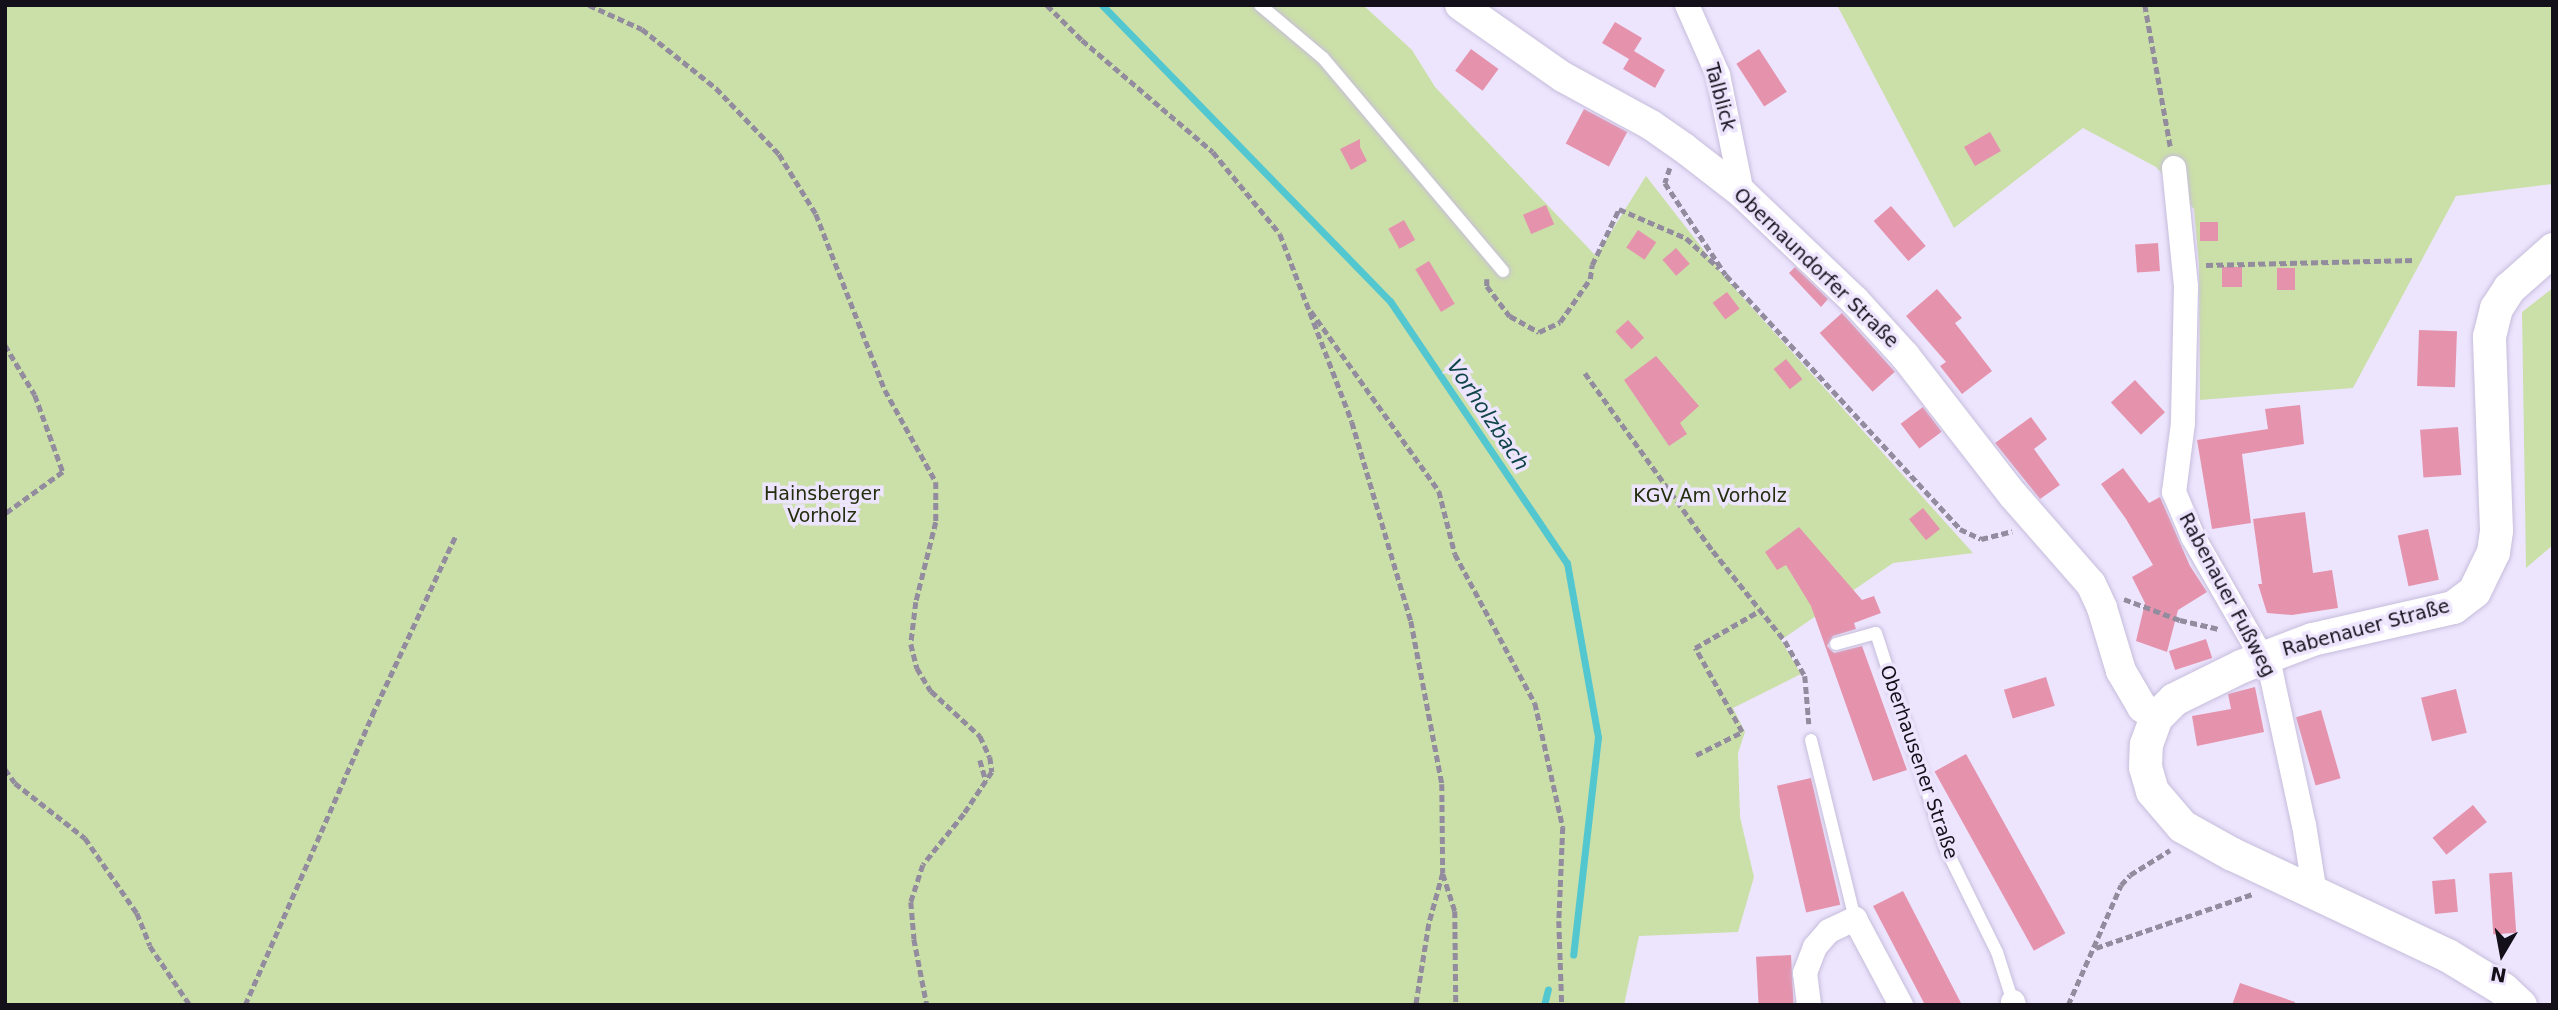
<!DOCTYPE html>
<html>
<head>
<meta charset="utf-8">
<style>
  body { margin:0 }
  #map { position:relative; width:2558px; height:1010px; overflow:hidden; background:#ede5fe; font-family:"DejaVu Sans",sans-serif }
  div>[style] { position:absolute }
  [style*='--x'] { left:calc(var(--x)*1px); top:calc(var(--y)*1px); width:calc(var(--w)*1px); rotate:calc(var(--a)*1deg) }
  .green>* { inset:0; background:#cbdfa8 }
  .stream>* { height:7px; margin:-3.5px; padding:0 3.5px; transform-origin:3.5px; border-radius:3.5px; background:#53c7d0 }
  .building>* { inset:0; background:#e593ad; transform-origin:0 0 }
  .path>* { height:4.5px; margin-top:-2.25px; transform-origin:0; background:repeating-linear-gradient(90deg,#928c9e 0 7px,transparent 0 10.5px) }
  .roads { filter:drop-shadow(0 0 2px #c6bddb) drop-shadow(0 0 2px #c6bddb) }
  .service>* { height:12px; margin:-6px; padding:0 6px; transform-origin:6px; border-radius:6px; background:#fff }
  .minor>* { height:24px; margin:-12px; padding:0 12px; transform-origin:12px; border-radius:12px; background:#fff }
  .tertiary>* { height:30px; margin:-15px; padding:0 15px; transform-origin:15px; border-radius:15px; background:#fff }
  .secondary>* { height:33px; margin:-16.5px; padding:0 16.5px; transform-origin:16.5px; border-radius:16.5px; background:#fff }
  span { translate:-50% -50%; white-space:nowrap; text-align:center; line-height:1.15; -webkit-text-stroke:7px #ede5fe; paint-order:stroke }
  .street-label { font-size:19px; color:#13101a }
  .park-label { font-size:19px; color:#242e0d }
  .water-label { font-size:21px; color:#0f4448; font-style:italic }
  .frame { position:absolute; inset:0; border:7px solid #13101a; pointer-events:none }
  .north { position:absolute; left:2467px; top:919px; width:70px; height:70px; -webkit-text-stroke:5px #ede5fe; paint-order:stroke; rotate:190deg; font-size:19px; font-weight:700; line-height:28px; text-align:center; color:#13101a }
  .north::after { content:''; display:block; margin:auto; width:24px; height:32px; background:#13101a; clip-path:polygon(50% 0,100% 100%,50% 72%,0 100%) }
</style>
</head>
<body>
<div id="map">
  <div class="green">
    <div style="clip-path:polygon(5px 5px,1363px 5px,1412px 50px,1435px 87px,1596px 256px,1646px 176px,1727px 280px,1973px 553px,1893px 563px,1781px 640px,1801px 674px,1733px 708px,1745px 732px,1738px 753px,1740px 817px,1754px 877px,1738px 932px,1639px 936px,1624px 1005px,5px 1005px)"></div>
    <div style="clip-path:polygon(1837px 5px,2553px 5px,2553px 184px,2456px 196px,2353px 388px,2200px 400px,2199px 265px,2194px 209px,2156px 167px,2083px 128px,1954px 228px)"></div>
    <div style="clip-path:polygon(2553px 288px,2553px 545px,2526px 568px,2522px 312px)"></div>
  </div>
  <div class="stream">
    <div style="--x:1102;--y:5;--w:413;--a:45.8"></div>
    <div style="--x:1390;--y:301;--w:316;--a:56"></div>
    <div style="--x:1567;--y:563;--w:177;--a:79.9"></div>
    <div style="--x:1598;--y:737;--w:219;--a:96.5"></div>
    <div style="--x:1544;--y:1005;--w:16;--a:-76"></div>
  </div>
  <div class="building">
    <div style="clip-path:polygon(1615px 22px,1642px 38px,1634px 51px,1665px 70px,1655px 88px,1623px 69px,1629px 59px,1602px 43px)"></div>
    <div style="left:1471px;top:49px;width:34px;height:27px;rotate:36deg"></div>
    <div style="left:1759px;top:49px;width:51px;height:27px;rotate:57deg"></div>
    <div style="left:1584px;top:109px;width:49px;height:39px;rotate:28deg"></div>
    <div style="left:1990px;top:132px;width:22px;height:30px;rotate:60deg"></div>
    <div style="clip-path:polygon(1360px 139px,1360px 147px,1367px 161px,1351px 170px,1340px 149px)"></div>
    <div style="left:1546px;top:205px;width:21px;height:25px;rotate:67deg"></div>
    <div style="left:1891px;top:206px;width:53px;height:23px;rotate:49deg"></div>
    <div style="left:1404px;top:220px;width:23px;height:18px;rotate:61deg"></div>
    <div style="left:2200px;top:222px;width:18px;height:19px"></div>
    <div style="left:1638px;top:230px;width:22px;height:21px;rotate:34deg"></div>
    <div style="left:2158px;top:243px;width:28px;height:23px;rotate:86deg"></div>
    <div style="left:1676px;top:248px;width:21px;height:18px;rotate:49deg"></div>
    <div style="left:1429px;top:261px;width:50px;height:16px;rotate:59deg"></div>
    <div style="clip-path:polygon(1795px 267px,1828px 299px,1821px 307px,1789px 273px)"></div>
    <div style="left:2242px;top:267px;width:20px;height:20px;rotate:90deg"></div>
    <div style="left:2277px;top:268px;width:18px;height:22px"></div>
    <div style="clip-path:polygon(1937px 289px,1962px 318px,1955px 323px,1992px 371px,1962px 394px,1940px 366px,1946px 362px,1906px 316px)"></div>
    <div style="left:1727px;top:292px;width:21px;height:18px;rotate:53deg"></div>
    <div style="left:1842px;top:313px;width:79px;height:30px;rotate:48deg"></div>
    <div style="left:1628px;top:320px;width:24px;height:17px;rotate:48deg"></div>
    <div style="left:2419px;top:330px;width:38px;height:56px;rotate:2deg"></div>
    <div style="clip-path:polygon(1656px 356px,1699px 406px,1680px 423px,1687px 434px,1669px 446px,1624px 380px)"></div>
    <div style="left:1786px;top:359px;width:26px;height:16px;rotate:51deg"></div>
    <div style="left:2135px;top:380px;width:44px;height:33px;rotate:47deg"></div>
    <div style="clip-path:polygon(2300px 405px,2304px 444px,2242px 454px,2251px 523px,2212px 529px,2197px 440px,2268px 429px,2265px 409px)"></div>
    <div style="left:1923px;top:407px;width:31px;height:28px;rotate:53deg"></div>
    <div style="clip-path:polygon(2031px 417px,2047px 439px,2034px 449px,2060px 485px,2040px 499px,1995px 443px)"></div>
    <div style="left:2458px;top:427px;width:48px;height:38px;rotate:86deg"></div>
    <div style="clip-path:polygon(2123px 468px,2149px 503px,2160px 497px,2190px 566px,2207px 592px,2178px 610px,2167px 652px,2136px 641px,2145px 603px,2132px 577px,2153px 565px,2126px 519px,2101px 484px)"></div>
    <div style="left:1923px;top:508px;width:27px;height:18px;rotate:51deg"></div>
    <div style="clip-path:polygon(2305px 512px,2313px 573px,2332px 570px,2338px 608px,2292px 615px,2267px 613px,2258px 584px,2262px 584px,2253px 519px)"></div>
    <div style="clip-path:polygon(1799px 527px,1862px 600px,1874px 596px,1881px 613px,1854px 623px,1856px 629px,1833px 636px,1827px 646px,1834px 653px,1862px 646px,1907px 770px,1873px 781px,1811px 606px,1786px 565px,1777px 570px,1765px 552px)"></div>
    <div style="left:2428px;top:529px;width:52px;height:31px;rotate:78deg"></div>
    <div style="left:2206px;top:639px;width:20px;height:39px;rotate:72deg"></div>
    <div style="left:2046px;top:677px;width:30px;height:44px;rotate:73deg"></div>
    <div style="clip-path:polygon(2255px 687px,2264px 732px,2197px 746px,2192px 716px,2231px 709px,2228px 694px)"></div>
    <div style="left:2456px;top:689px;width:45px;height:36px;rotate:76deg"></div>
    <div style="left:2321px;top:710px;width:71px;height:26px;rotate:74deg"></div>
    <div style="left:1966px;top:754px;width:205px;height:36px;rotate:61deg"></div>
    <div style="left:1811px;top:778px;width:130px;height:35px;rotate:77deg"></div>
    <div style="left:2473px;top:805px;width:22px;height:52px;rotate:51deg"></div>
    <div style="left:2512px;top:872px;width:61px;height:23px;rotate:86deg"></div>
    <div style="left:2455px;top:879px;width:33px;height:23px;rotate:85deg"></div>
    <div style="clip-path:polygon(1903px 891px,1962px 1005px,1925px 1005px,1873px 906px)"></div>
    <div style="left:1791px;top:955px;width:50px;height:35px;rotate:87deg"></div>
    <div style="clip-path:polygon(2240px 983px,2295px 1002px,2294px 1005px,2232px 1005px)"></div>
  </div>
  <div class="path">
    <div style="--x:589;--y:5;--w:58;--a:24.4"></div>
    <div style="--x:642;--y:29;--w:95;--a:38.6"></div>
    <div style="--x:716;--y:88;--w:91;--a:46.3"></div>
    <div style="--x:779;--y:154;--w:70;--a:58.3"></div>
    <div style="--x:816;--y:214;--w:189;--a:68.6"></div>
    <div style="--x:885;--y:390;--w:105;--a:61"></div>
    <div style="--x:936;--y:482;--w:40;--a:90"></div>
    <div style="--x:936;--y:522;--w:82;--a:104"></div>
    <div style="--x:916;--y:602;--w:42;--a:96.8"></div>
    <div style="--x:911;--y:644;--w:25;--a:76"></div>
    <div style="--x:917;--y:668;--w:27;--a:59"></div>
    <div style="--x:931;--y:691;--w:67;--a:42.6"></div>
    <div style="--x:980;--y:736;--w:23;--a:65"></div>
    <div style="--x:990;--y:757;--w:15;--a:82"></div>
    <div style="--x:992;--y:772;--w:50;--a:123.7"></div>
    <div style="--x:964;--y:814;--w:65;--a:128.8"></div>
    <div style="--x:923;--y:865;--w:39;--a:108"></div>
    <div style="--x:911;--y:902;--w:37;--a:85"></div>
    <div style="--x:914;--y:939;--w:67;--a:78.9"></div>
    <div style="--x:1047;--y:5;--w:49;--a:45"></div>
    <div style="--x:1082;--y:40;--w:172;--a:40.5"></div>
    <div style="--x:1213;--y:152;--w:106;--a:50.7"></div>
    <div style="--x:1280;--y:234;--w:201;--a:69"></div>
    <div style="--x:1352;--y:422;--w:208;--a:73.5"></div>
    <div style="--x:1411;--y:621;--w:166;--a:79.2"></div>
    <div style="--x:1442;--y:784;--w:89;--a:89.4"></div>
    <div style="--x:1443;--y:873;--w:53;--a:105.4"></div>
    <div style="--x:1429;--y:924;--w:82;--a:99.1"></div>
    <div style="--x:2145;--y:5;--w:146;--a:79.8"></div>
    <div style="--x:1670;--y:168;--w:16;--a:108"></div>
    <div style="--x:1665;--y:183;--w:110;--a:56.5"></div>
    <div style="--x:1726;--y:275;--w:345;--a:47.3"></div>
    <div style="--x:1960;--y:529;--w:23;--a:25"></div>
    <div style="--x:1981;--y:539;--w:32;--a:-14"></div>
    <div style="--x:2206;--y:265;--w:209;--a:-1.4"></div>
    <div style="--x:1487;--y:279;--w:7;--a:90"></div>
    <div style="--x:1487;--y:286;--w:38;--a:53"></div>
    <div style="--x:1510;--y:316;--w:33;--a:29"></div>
    <div style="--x:1539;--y:332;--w:23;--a:-25"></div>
    <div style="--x:1560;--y:322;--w:52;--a:-55.1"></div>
    <div style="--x:1590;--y:279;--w:14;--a:-82"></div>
    <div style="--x:1592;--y:265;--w:62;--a:-64.3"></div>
    <div style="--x:1619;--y:209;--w:73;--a:23.4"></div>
    <div style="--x:1686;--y:238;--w:45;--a:42.3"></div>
    <div style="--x:1311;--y:311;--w:221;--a:54.6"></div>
    <div style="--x:1439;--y:491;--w:65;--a:75.7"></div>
    <div style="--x:1455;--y:554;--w:169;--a:61.8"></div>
    <div style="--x:1535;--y:703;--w:127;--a:77.3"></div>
    <div style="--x:1563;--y:827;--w:94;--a:92.4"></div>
    <div style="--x:1559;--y:921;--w:84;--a:88"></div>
    <div style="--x:5;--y:345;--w:58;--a:59"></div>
    <div style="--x:35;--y:395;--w:82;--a:70"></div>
    <div style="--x:63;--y:472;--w:72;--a:144.1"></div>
    <div style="--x:1585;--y:373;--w:219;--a:54.3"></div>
    <div style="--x:1713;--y:551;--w:115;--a:51.3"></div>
    <div style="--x:1785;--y:641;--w:40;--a:60.3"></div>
    <div style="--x:1805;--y:676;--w:48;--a:85.2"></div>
    <div style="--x:2124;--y:599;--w:60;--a:20.6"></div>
    <div style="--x:2180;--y:620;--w:40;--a:13"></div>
    <div style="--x:1696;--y:755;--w:51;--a:-26.6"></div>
    <div style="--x:1742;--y:732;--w:96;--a:-119.2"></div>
    <div style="--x:1695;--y:648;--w:74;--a:-30"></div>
    <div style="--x:980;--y:760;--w:22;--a:74"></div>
    <div style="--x:5;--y:769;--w:17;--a:54"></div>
    <div style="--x:15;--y:783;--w:89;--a:38.2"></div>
    <div style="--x:85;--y:838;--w:91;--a:55.3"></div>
    <div style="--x:137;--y:913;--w:35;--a:68"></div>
    <div style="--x:150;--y:946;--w:71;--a:55.9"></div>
    <div style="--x:1443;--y:874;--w:39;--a:72"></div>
    <div style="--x:1455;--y:911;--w:94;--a:89.4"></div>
    <div style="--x:2096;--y:948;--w:166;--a:-19"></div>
    <div style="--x:245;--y:1005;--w:317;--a:-66.3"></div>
    <div style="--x:372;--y:715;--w:199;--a:-65"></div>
    <div style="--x:2068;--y:1005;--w:131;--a:-66.2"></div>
    <div style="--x:2121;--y:885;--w:13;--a:-48"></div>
    <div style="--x:2130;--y:875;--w:47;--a:-32"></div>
  </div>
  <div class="roads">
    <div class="service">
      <div style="--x:1260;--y:5;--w:82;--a:40.1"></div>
      <div style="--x:1323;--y:58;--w:279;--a:49.8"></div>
      <div style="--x:1836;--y:644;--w:41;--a:-15.4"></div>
      <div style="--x:1876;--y:633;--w:225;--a:72.1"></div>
      <div style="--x:1945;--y:847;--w:117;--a:63.7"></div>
      <div style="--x:1997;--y:952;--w:52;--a:72.3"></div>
      <div style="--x:1811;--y:740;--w:184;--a:76.2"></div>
    </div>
    <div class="minor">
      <div style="--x:1687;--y:5;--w:77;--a:66.1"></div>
      <div style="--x:1718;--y:75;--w:120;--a:78.5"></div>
      <div style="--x:2174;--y:168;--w:119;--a:84.2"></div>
      <div style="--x:2186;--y:286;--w:137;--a:91.3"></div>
      <div style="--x:2183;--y:423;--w:70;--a:97.4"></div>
      <div style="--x:2174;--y:492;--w:49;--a:67.1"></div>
      <div style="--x:2193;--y:537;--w:157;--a:60.2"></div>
      <div style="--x:2271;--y:673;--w:156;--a:77.8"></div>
      <div style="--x:2304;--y:825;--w:70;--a:80.9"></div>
      <div style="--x:2013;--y:1002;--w:3;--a:72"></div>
      <div style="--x:1809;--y:1005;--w:32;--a:-97"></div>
      <div style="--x:1805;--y:973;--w:28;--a:-69"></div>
      <div style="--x:1815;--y:947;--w:21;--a:-49"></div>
      <div style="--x:1829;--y:931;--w:29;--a:-25"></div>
      <div style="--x:1855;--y:919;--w:98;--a:61.9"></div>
    </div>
    <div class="tertiary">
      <div style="--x:1460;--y:5;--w:126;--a:35"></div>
      <div style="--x:1563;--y:77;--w:100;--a:28.6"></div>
      <div style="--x:1651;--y:125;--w:40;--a:34.9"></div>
      <div style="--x:1684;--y:148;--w:73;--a:37.8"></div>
      <div style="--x:1742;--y:193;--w:156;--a:43.7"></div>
      <div style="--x:1855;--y:301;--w:74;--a:47.7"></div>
      <div style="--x:1905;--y:356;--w:176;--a:52.2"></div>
      <div style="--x:2013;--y:495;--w:118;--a:48.8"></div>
      <div style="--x:2091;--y:584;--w:26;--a:65"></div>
      <div style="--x:2102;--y:608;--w:66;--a:73.2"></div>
      <div style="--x:2121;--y:671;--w:42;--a:59.7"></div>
      <div style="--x:2142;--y:707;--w:17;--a:36"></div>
    </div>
    <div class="secondary">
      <div style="--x:2520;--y:1005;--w:23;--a:-137"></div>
      <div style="--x:2503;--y:989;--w:66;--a:-148.7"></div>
      <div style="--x:2447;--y:955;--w:238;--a:-154.8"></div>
      <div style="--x:2232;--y:854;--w:57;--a:-150.8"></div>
      <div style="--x:2182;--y:826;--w:46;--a:-130.6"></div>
      <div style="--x:2152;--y:791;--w:25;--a:-106"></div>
      <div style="--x:2145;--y:767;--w:23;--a:-88"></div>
      <div style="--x:2146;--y:744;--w:29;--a:-70"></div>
      <div style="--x:2156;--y:717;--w:25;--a:-45"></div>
      <div style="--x:2174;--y:699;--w:75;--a:-26.2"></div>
      <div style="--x:2241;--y:666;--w:76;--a:-20.8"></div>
      <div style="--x:2312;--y:639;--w:145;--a:-12.8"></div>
      <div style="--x:2453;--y:607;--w:26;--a:-37"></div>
      <div style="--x:2474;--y:591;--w:43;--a:-64"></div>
      <div style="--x:2493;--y:552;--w:22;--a:-82"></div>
      <div style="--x:2496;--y:530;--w:194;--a:-92.1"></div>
      <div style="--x:2489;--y:336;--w:29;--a:-76"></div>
      <div style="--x:2496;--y:308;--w:24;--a:-57"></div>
      <div style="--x:2509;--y:288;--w:59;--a:-41.6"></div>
    </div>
  </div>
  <div class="street-label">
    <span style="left:1720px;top:97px;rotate:75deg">Talblick</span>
    <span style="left:1816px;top:268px;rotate:44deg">Obernaundorfer Straße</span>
    <span style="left:2227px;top:595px;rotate:62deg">Rabenauer Fußweg</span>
    <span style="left:2366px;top:628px;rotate:-15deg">Rabenauer Straße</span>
    <span style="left:1919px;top:762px;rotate:71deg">Oberhausener Straße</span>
  </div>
  <div class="park-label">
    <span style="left:822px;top:505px">Hainsberger<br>Vorholz</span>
    <span style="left:1710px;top:496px">KGV Am Vorholz</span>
  </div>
  <div class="water-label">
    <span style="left:1488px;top:415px;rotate:56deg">Vorholzbach</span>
  </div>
  <div class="frame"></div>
  <div class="north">N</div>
</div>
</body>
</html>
